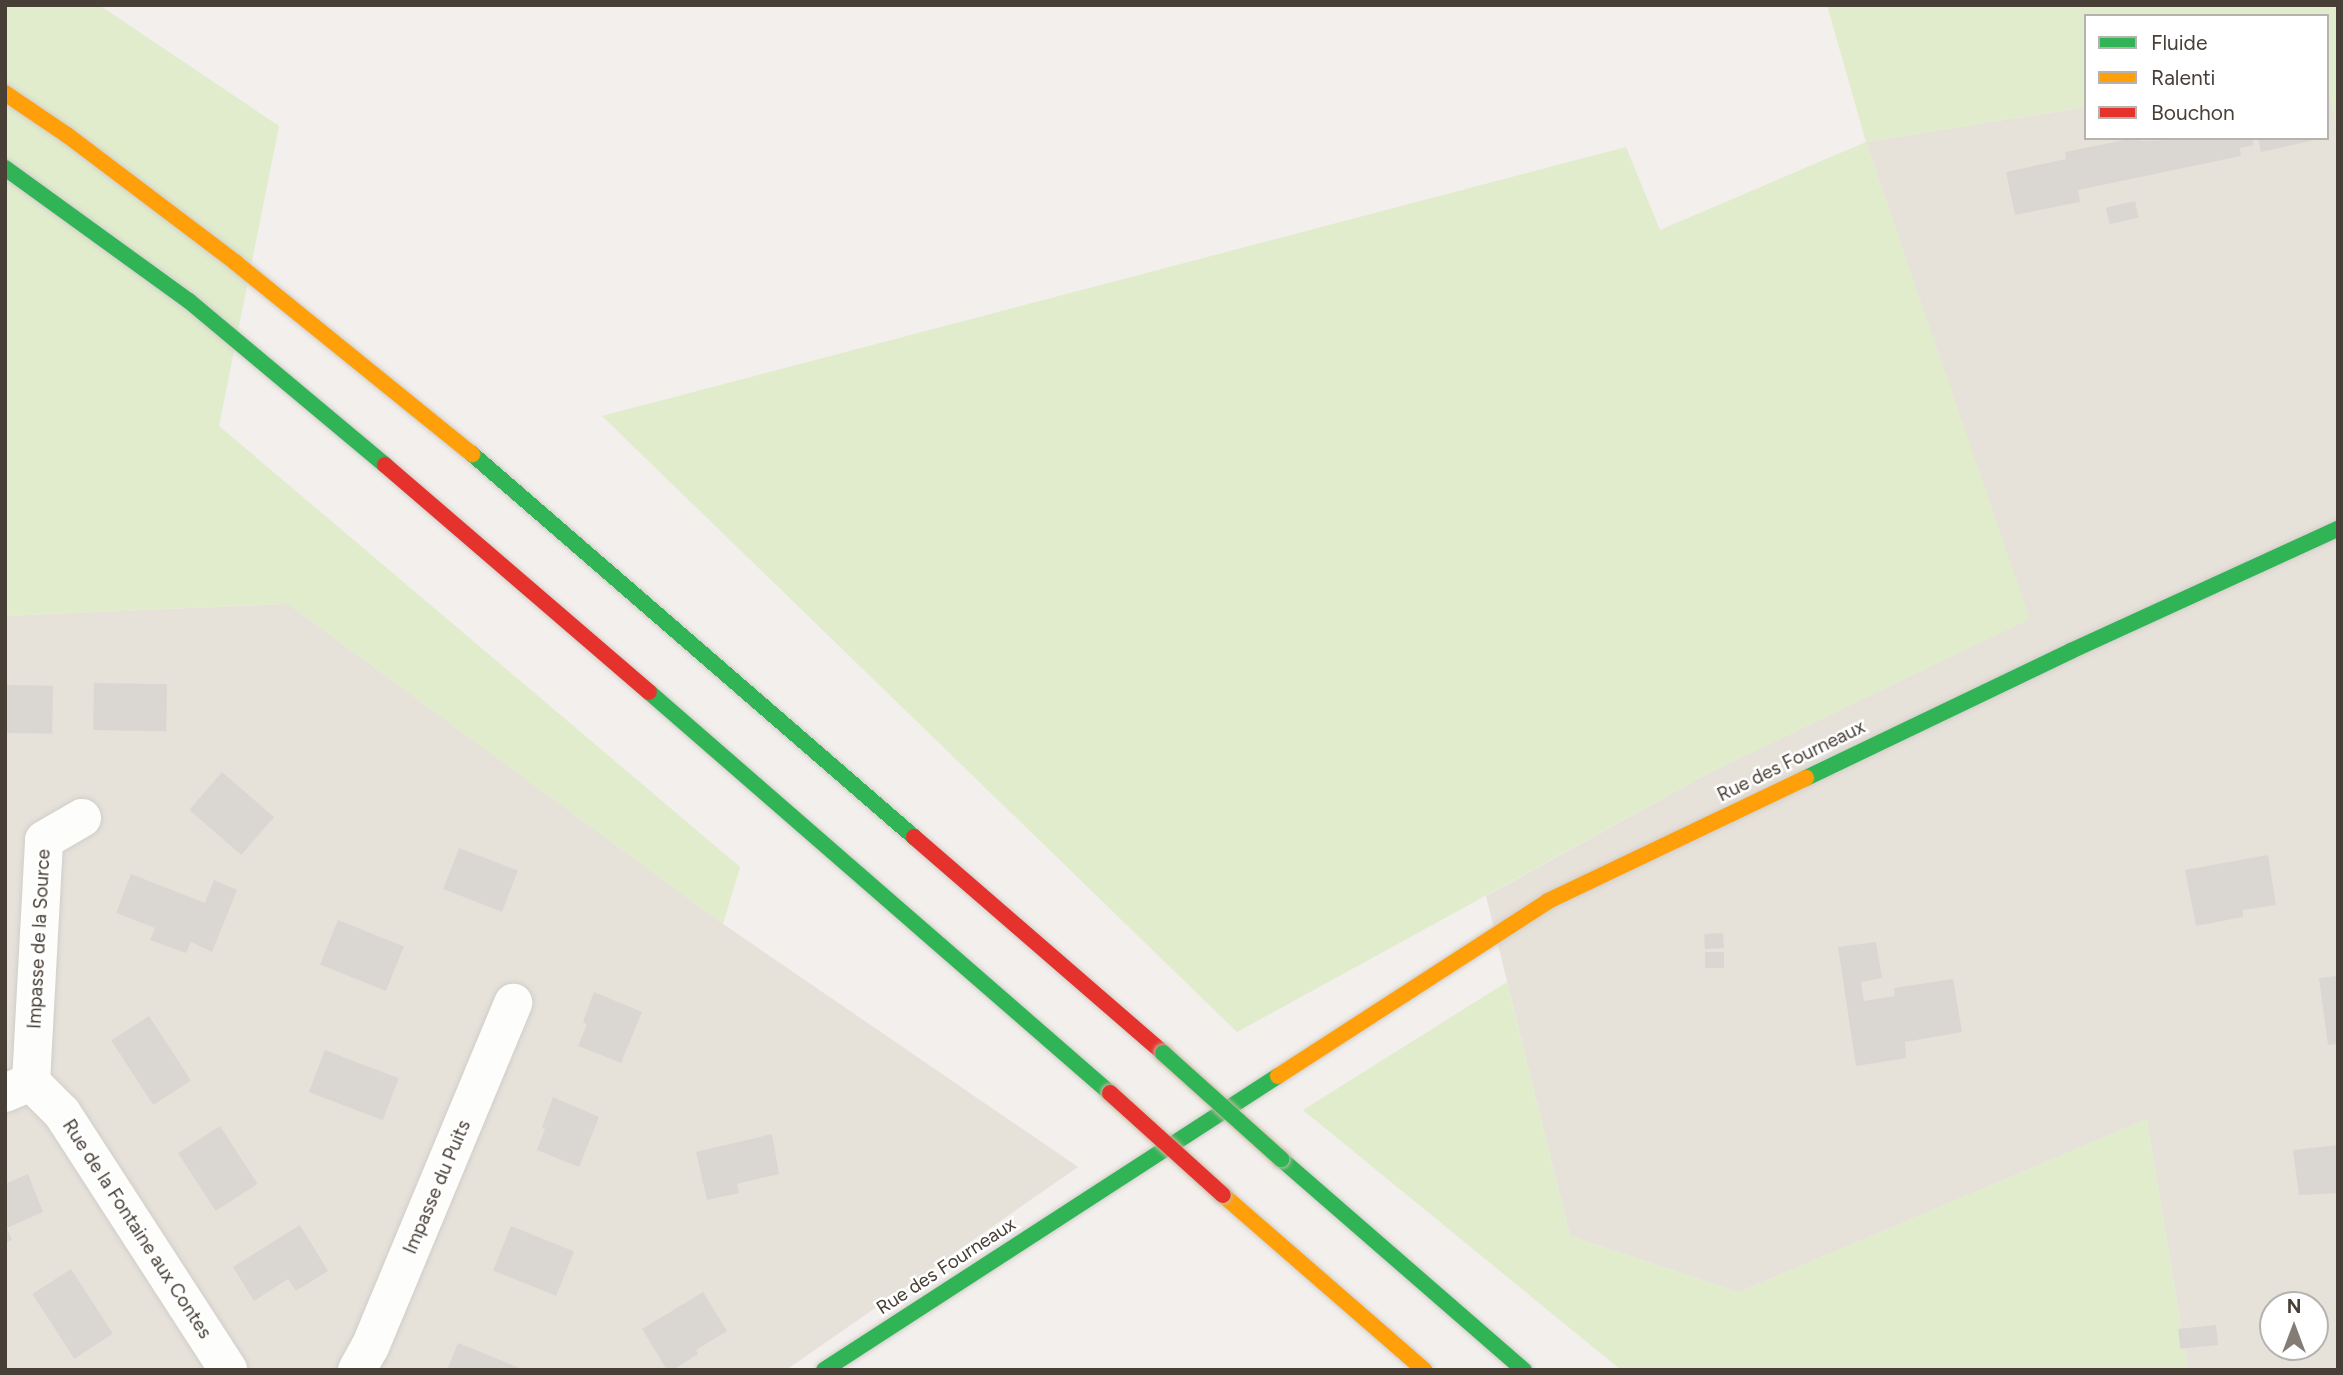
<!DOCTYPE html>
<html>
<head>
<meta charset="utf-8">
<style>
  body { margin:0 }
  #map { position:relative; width:2343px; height:1375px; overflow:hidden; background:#f2efec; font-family:Figtree,sans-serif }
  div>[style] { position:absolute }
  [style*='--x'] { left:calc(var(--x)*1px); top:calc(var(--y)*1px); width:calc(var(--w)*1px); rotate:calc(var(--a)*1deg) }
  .residential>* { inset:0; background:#e6e1d9 }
  .green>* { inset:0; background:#e1eccc }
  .building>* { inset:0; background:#dad7d3; transform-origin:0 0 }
  .roads { filter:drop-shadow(0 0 2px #d0cdc9) drop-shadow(0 0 2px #d0cdc9) }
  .street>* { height:38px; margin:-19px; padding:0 19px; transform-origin:19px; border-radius:19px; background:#fdfdfc }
  .fast>* { height:16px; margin:-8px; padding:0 8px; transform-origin:8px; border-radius:8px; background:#30b455 }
  .slow>* { height:16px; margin:-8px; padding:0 8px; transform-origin:8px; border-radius:8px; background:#ff9f0a }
  .jam>* { height:16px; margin:-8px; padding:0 8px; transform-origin:8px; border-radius:8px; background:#e5322d }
  .bridges { filter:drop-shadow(0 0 2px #cabba7) drop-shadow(0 0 2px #cabba7) }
  .fast-bridge>* { height:16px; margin:-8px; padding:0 8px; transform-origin:8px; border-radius:8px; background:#30b455 }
  .jam-bridge>* { height:16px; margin:-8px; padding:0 8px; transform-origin:8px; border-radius:8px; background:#e5322d }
  span { translate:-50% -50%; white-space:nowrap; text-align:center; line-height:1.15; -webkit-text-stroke:5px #fff; paint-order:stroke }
  .street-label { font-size:19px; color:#484037 }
  .frame { position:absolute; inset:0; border:7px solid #484037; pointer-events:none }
  .legend { position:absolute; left:2084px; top:14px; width:245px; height:126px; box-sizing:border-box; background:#fff; border:2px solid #b6b3af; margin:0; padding:9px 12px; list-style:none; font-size:21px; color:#484037 }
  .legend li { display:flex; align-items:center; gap:14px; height:35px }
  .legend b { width:35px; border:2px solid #b6b3af }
  .north { position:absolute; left:2259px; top:1291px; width:70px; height:70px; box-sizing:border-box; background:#fff; border:2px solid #b6b3af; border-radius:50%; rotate:0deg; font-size:19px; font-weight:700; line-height:28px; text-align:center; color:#484037 }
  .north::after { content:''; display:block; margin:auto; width:24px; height:32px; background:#847d76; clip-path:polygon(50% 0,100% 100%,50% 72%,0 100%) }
</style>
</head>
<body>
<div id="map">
  <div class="residential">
    <div style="clip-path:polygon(evenodd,2327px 82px,2338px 135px,2338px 1370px,2188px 1370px,2147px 1119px,1739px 1292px,1570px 1236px,1486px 896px,1711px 772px,2029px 619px,1866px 142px,2086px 107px,2086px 138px,2327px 138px,2327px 82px,2273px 1305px,2315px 1305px,2315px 1347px,2273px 1347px,2273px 1305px)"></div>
    <div style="clip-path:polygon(288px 604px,723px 924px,1078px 1167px,786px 1370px,5px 1370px,5px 616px)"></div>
  </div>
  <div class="green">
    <div style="clip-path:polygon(5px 5px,99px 5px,279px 126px,219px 426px,740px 867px,723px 924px,288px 604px,5px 616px)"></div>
    <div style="clip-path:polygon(1827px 5px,2338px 5px,2338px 135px,2327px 82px,2327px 16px,2086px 16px,2086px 107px,1866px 142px,2030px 619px,1711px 772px,1237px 1032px,602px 416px,1626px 147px,1660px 230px,1866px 142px)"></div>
    <div style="clip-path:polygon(1507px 982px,1570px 1236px,1739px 1292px,2147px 1119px,2188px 1370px,1621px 1370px,1303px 1110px)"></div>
  </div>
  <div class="building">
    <div style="clip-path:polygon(2134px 138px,2140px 141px,2252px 138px,2254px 145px,2240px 148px,2241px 156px,2078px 190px,2080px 202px,2015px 215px,2006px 172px,2066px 159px,2065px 152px)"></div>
    <div style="clip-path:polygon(2258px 138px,2319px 138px,2319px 139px,2261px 152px)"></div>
    <div style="left:2135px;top:201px;width:17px;height:30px;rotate:77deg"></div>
    <div style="left:94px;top:683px;width:73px;height:47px;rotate:1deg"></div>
    <div style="left:5px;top:685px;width:48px;height:48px;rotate:1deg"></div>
    <div style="left:222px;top:772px;width:69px;height:50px;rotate:41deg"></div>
    <div style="left:459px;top:848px;width:63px;height:44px;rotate:21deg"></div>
    <div style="clip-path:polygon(2268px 855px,2276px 905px,2243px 910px,2243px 917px,2196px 926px,2185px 870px)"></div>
    <div style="clip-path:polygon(131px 874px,205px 903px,214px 880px,237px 890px,212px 952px,191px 942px,186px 953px,150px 940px,155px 928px,116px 913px)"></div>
    <div style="left:338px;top:920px;width:71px;height:48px;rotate:22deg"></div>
    <div style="left:1723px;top:933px;width:15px;height:19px;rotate:86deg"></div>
    <div style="clip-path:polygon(1876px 942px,1882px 978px,1861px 982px,1864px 1001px,1895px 996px,1894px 988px,1953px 979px,1962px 1032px,1905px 1042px,1906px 1058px,1856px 1066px,1838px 947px)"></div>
    <div style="left:1705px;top:952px;width:19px;height:16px"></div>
    <div style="clip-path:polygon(2338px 976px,2338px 1044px,2328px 1045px,2319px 978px)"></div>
    <div style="clip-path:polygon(594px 992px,642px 1012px,621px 1063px,578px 1046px,587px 1025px,583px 1022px)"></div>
    <div style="left:149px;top:1016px;width:77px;height:45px;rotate:57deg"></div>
    <div style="left:325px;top:1050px;width:79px;height:45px;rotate:21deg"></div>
    <div style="clip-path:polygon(553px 1097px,599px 1117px,579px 1167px,537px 1150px,545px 1129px,542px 1127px)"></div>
    <div style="left:220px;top:1126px;width:69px;height:50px;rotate:57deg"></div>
    <div style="clip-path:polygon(772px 1134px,779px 1174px,737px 1184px,739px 1193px,707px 1200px,696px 1152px)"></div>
    <div style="clip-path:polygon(2338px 1145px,2338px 1193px,2299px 1195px,2293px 1150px)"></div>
    <div style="clip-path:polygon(28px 1174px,43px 1212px,7px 1228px,12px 1240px,5px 1243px,5px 1184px)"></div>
    <div style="clip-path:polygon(300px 1225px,328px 1271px,296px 1291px,288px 1279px,254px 1301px,233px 1267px)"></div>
    <div style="left:511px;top:1226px;width:68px;height:48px;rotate:22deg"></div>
    <div style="left:71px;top:1269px;width:77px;height:46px;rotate:57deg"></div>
    <div style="clip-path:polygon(703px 1292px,727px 1331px,696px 1350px,698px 1354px,673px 1370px,667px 1370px,642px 1329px)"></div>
    <div style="left:2216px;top:1325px;width:20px;height:38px;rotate:84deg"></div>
    <div style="clip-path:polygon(458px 1343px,525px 1370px,447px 1370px)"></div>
  </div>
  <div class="roads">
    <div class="street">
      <div style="--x:31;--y:1082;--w:242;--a:-86.9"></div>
      <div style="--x:44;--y:840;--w:44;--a:-30.1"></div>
      <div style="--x:5;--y:1093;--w:28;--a:-23"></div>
      <div style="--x:31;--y:1082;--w:44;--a:45"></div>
      <div style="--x:62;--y:1113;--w:306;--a:57.1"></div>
      <div style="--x:357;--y:1370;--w:26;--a:-61"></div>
      <div style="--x:370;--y:1347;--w:373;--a:-67.4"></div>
    </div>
    <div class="fast">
      <div style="--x:5;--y:168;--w:227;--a:35.9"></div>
      <div style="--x:189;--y:301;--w:256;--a:39.9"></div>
      <div style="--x:472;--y:454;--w:585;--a:40.91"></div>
      <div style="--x:649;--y:692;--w:611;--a:41.02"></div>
      <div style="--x:1806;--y:778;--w:294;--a:-25.6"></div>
      <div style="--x:2071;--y:651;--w:294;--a:-24.6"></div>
      <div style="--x:1281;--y:1159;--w:322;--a:41"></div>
      <div style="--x:824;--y:1370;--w:541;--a:-32.93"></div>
    </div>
    <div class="slow">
      <div style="--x:5;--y:93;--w:75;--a:34.1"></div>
      <div style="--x:67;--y:135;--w:212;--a:37.1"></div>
      <div style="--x:236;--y:263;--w:304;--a:39"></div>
      <div style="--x:1278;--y:1076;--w:322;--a:-32.9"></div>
      <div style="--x:1548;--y:901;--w:286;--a:-25.5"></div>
      <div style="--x:1223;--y:1195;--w:267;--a:41"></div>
    </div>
    <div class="jam">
      <div style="--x:385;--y:465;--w:348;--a:40.7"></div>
      <div style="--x:914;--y:837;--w:330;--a:40.9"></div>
    </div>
  </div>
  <div class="bridges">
    <div class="fast-bridge">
      <div style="--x:1163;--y:1053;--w:159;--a:41.9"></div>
    </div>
    <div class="jam-bridge">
      <div style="--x:1110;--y:1093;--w:152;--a:42.1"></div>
    </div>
  </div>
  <div class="street-label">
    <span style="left:1791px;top:761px;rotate:-26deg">Rue des Fourneaux</span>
    <span style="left:39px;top:939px;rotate:-87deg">Impasse de la Source</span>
    <span style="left:437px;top:1187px;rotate:-67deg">Impasse du Puits</span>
    <span style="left:137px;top:1229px;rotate:57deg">Rue de la Fontaine aux Contes</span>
    <span style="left:946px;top:1266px;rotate:-33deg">Rue des Fourneaux</span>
  </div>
  <div class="frame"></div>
  <ul class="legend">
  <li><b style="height:9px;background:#30b455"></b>Fluide</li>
  <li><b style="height:9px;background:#ff9f0a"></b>Ralenti</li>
  <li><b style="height:9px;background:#e5322d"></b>Bouchon</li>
  </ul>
  <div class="north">N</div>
</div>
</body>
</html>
